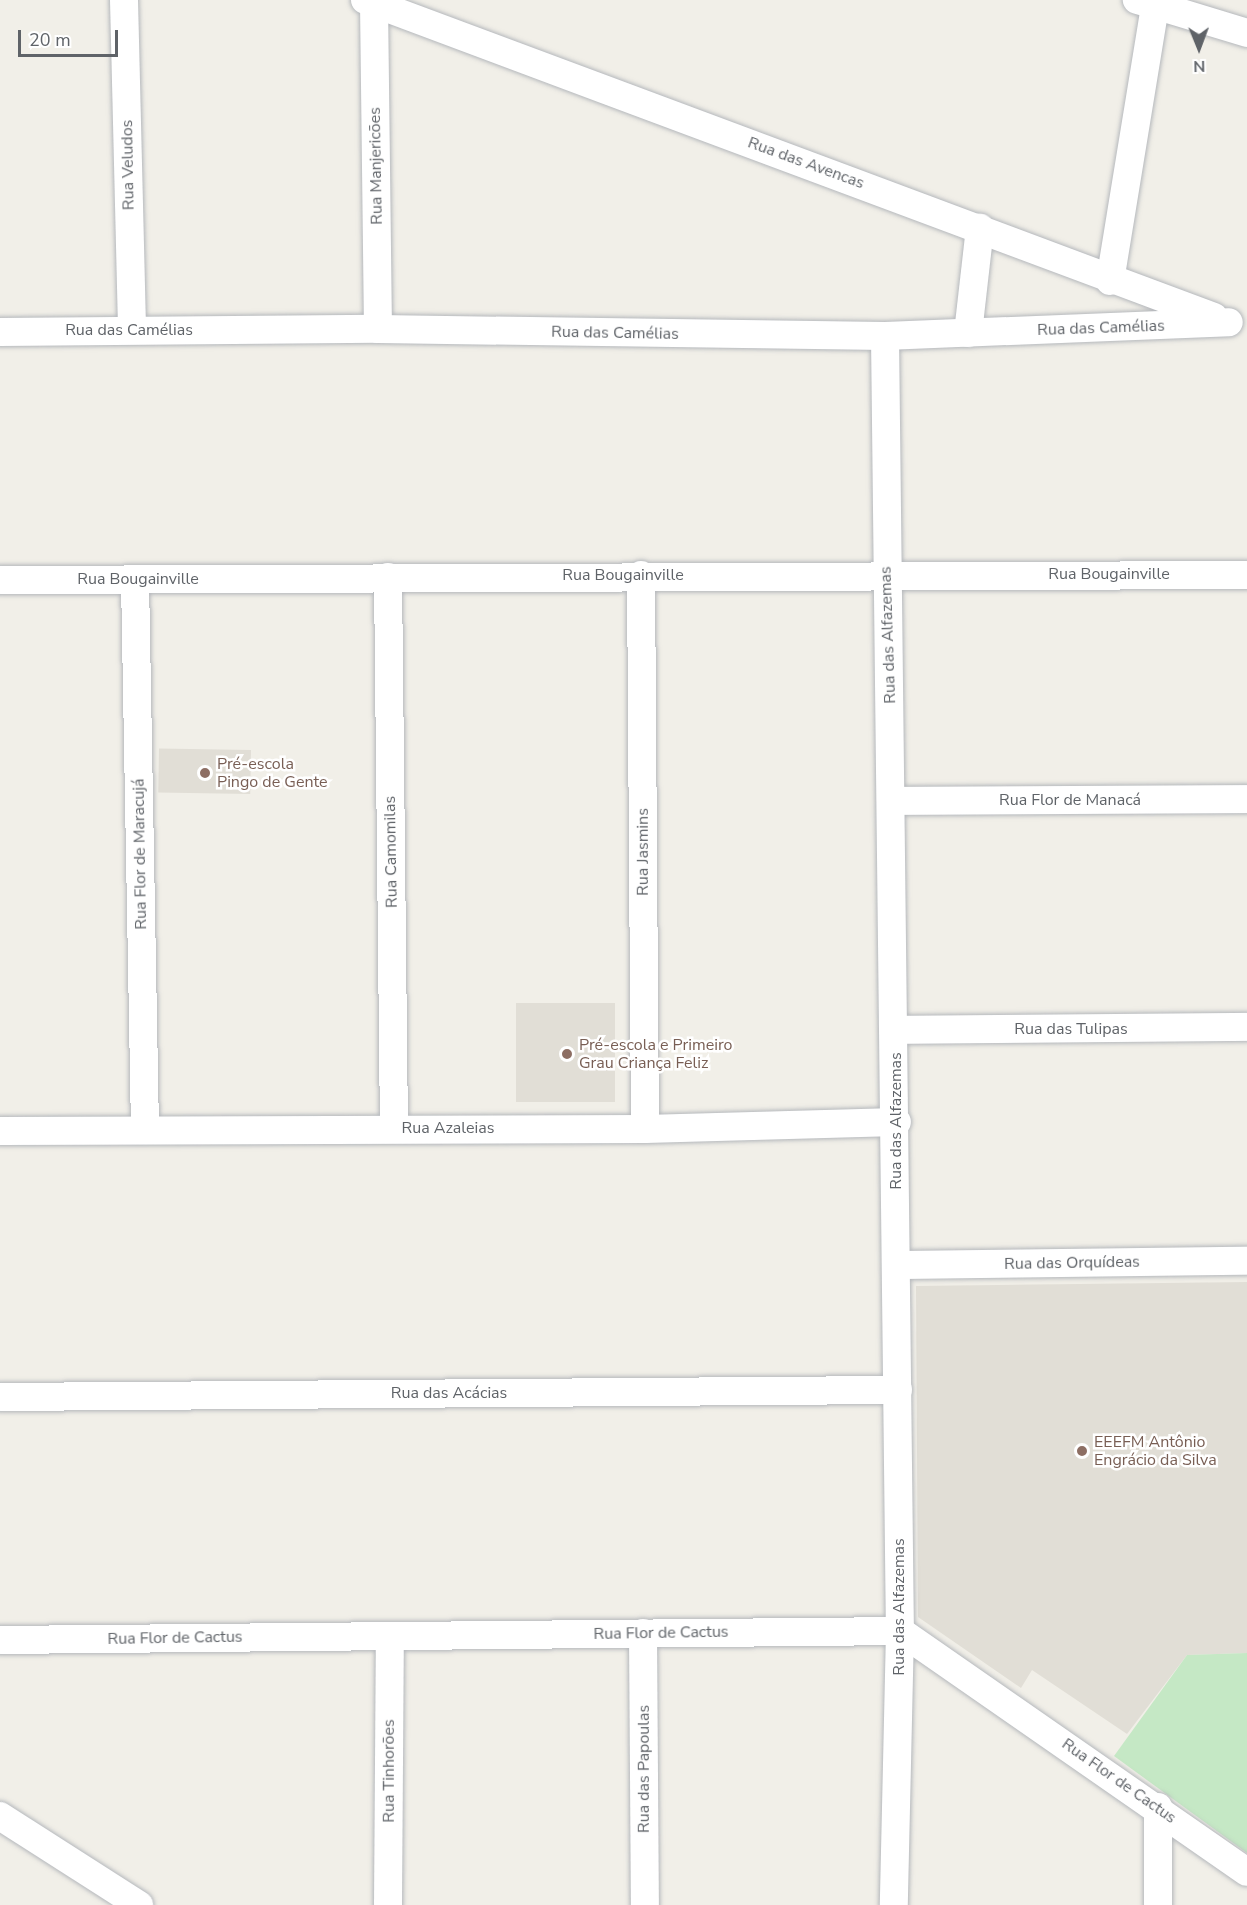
<!DOCTYPE html>
<html>
<head>
<meta charset="utf-8">
<style>
  body { margin:0 }
  #map { position:relative; width:1247px; height:1905px; overflow:hidden; background:#f1efe8; font-family:"Nunito Sans",sans-serif }
  div>[style] { position:absolute }
  [style*='--x'] { left:calc(var(--x)*1px); top:calc(var(--y)*1px); width:calc(var(--w)*1px); rotate:calc(var(--a)*1deg) }
  .education>* { inset:0; background:#e1ded6; transform-origin:0 0 }
  .green>* { inset:0; background:#c5e8c5 }
  .roads { filter:drop-shadow(0 0 2px #b5b8bc) drop-shadow(0 0 2px #b5b8bc) }
  .minor>* { height:28px; margin:-14px; padding:0 14px; transform-origin:14px; border-radius:14px; background:#fff }
  .dots>* { width:16px; height:16px; translate:-50% -50%; box-sizing:border-box; border:3px solid #fff; border-radius:50% }
  span { translate:-50% -50%; white-space:nowrap; text-align:center; line-height:1.15; -webkit-text-stroke:5px #fff; paint-order:stroke }
  .street-label { font-size:16px; color:#5f6368 }
  .education-label { font-size:16px; color:#785e54 }
  .left { translate:0 -50%; text-align:left }
  .north { position:absolute; left:1169px; top:18px; width:60px; height:60px; -webkit-text-stroke:4px #fff; paint-order:stroke; rotate:179deg; font-size:16px; font-weight:700; line-height:24px; text-align:center; color:#5f6368 }
  .north::after { content:''; display:block; margin:auto; width:21px; height:27px; background:#5f6368; clip-path:polygon(50% 0,100% 100%,50% 72%,0 100%) }
  .scale { position:absolute; left:18px; top:30px; width:100px; height:27px; box-sizing:border-box; border:3px solid #5f6368; border-top:0; padding-left:8px; font-size:18px; line-height:21px; white-space:nowrap; color:#5f6368; -webkit-text-stroke:4px #fff; paint-order:stroke }
</style>
</head>
<body>
<div id="map">
  <div class="education">
    <div style="left:251px;top:750px;width:44px;height:92px;rotate:91deg"></div>
    <div style="left:615px;top:1003px;width:99px;height:99px;rotate:90deg"></div>
    <div style="clip-path:polygon(1247px 1282px,1247px 1653px,1187px 1655px,1127px 1734px,1032px 1670px,1021px 1688px,918px 1617px,916px 1286px)"></div>
  </div>
  <div class="green">
    <div style="clip-path:polygon(1247px 1653px,1247px 1853px,1114px 1756px,1187px 1655px)"></div>
  </div>
  <div class="roads">
    <div class="minor">
      <div style="--x:124;--y:0;--w:330;--a:88.6"></div>
      <div style="--x:365;--y:0;--w:906;--a:20.47"></div>
      <div style="--x:374;--y:3;--w:326;--a:89.3"></div>
      <div style="--x:1155;--y:5;--w:96;--a:16.9"></div>
      <div style="--x:1110;--y:281;--w:280;--a:-80.7"></div>
      <div style="--x:1155;--y:5;--w:19;--a:-164"></div>
      <div style="--x:0;--y:332;--w:378;--a:-0.5"></div>
      <div style="--x:378;--y:329;--w:507;--a:0.79"></div>
      <div style="--x:885;--y:336;--w:344;--a:-2.3"></div>
      <div style="--x:968;--y:333;--w:106;--a:-83.5"></div>
      <div style="--x:885;--y:336;--w:1295;--a:89.34"></div>
      <div style="--x:900;--y:1631;--w:274;--a:91.3"></div>
      <div style="--x:641;--y:575;--w:554;--a:89.59"></div>
      <div style="--x:388;--y:577;--w:551;--a:89.38"></div>
      <div style="--x:135;--y:579;--w:550;--a:88.96"></div>
      <div style="--x:0;--y:580;--w:1247;--a:-0.23"></div>
      <div style="--x:893;--y:801;--w:354;--a:-0.3"></div>
      <div style="--x:895;--y:1030;--w:352;--a:-0.5"></div>
      <div style="--x:0;--y:1131;--w:645;--a:-0.18"></div>
      <div style="--x:645;--y:1129;--w:252;--a:-1.6"></div>
      <div style="--x:896;--y:1265;--w:351;--a:-0.7"></div>
      <div style="--x:0;--y:1397;--w:898;--a:-0.45"></div>
      <div style="--x:643;--y:1633;--w:272;--a:89.6"></div>
      <div style="--x:0;--y:1640;--w:900;--a:-0.57"></div>
      <div style="--x:900;--y:1631;--w:422;--a:34.8"></div>
      <div style="--x:0;--y:1816;--w:165;--a:32.6"></div>
      <div style="--x:388;--y:1905;--w:269;--a:-89.6"></div>
      <div style="--x:1158;--y:1905;--w:98;--a:-90"></div>
    </div>
  </div>
  <div class="dots">
    <div style="left:205px;top:773px;background:#8d6e63"></div>
    <div style="left:567px;top:1054px;background:#8d6e63"></div>
    <div style="left:1082px;top:1451px;background:#8d6e63"></div>
  </div>
  <div class="street-label">
    <span style="left:806px;top:163px;rotate:20deg">Rua das Avencas</span>
    <span style="left:128px;top:165px;rotate:-91deg">Rua Veludos</span>
    <span style="left:376px;top:166px;rotate:-91deg">Rua Manjericões</span>
    <span style="left:1101px;top:328px;rotate:-2deg">Rua das Camélias</span>
    <span style="left:129px;top:330px">Rua das Camélias</span>
    <span style="left:615px;top:333px;rotate:1deg">Rua das Camélias</span>
    <span style="left:1109px;top:574px">Rua Bougainville</span>
    <span style="left:623px;top:575px">Rua Bougainville</span>
    <span style="left:138px;top:579px">Rua Bougainville</span>
    <span style="left:888px;top:635px;rotate:-92deg">Rua das Alfazemas</span>
    <span style="left:1070px;top:800px">Rua Flor de Manacá</span>
    <span style="left:391px;top:852px;rotate:-91deg">Rua Camomilas</span>
    <span style="left:643px;top:852px;rotate:-90deg">Rua Jasmins</span>
    <span style="left:140px;top:854px;rotate:-91deg">Rua Flor de Maracujá</span>
    <span style="left:1071px;top:1029px">Rua das Tulipas</span>
    <span style="left:896px;top:1121px;rotate:-90deg">Rua das Alfazemas</span>
    <span style="left:448px;top:1128px">Rua Azaleias</span>
    <span style="left:1072px;top:1263px;rotate:-1deg">Rua das Orquídeas</span>
    <span style="left:449px;top:1393px">Rua das Acácias</span>
    <span style="left:899px;top:1607px;rotate:-90deg">Rua das Alfazemas</span>
    <span style="left:661px;top:1633px;rotate:-1deg">Rua Flor de Cactus</span>
    <span style="left:175px;top:1638px;rotate:-1deg">Rua Flor de Cactus</span>
    <span style="left:644px;top:1769px;rotate:-90deg">Rua das Papoulas</span>
    <span style="left:389px;top:1771px;rotate:-90deg">Rua Tinhorões</span>
    <span style="left:1119px;top:1781px;rotate:35deg">Rua Flor de Cactus</span>
  </div>
  <div class="education-label">
    <span class="left" style="left:217px;top:773px">Pré-escola<br>Pingo de Gente</span>
    <span class="left" style="left:579px;top:1054px">Pré-escola e Primeiro<br>Grau Criança Feliz</span>
    <span class="left" style="left:1094px;top:1451px">EEEFM Antônio<br>Engrácio da Silva</span>
  </div>
  <div class="north">N</div>
  <div class="scale">20 m</div>
</div>
</body>
</html>
